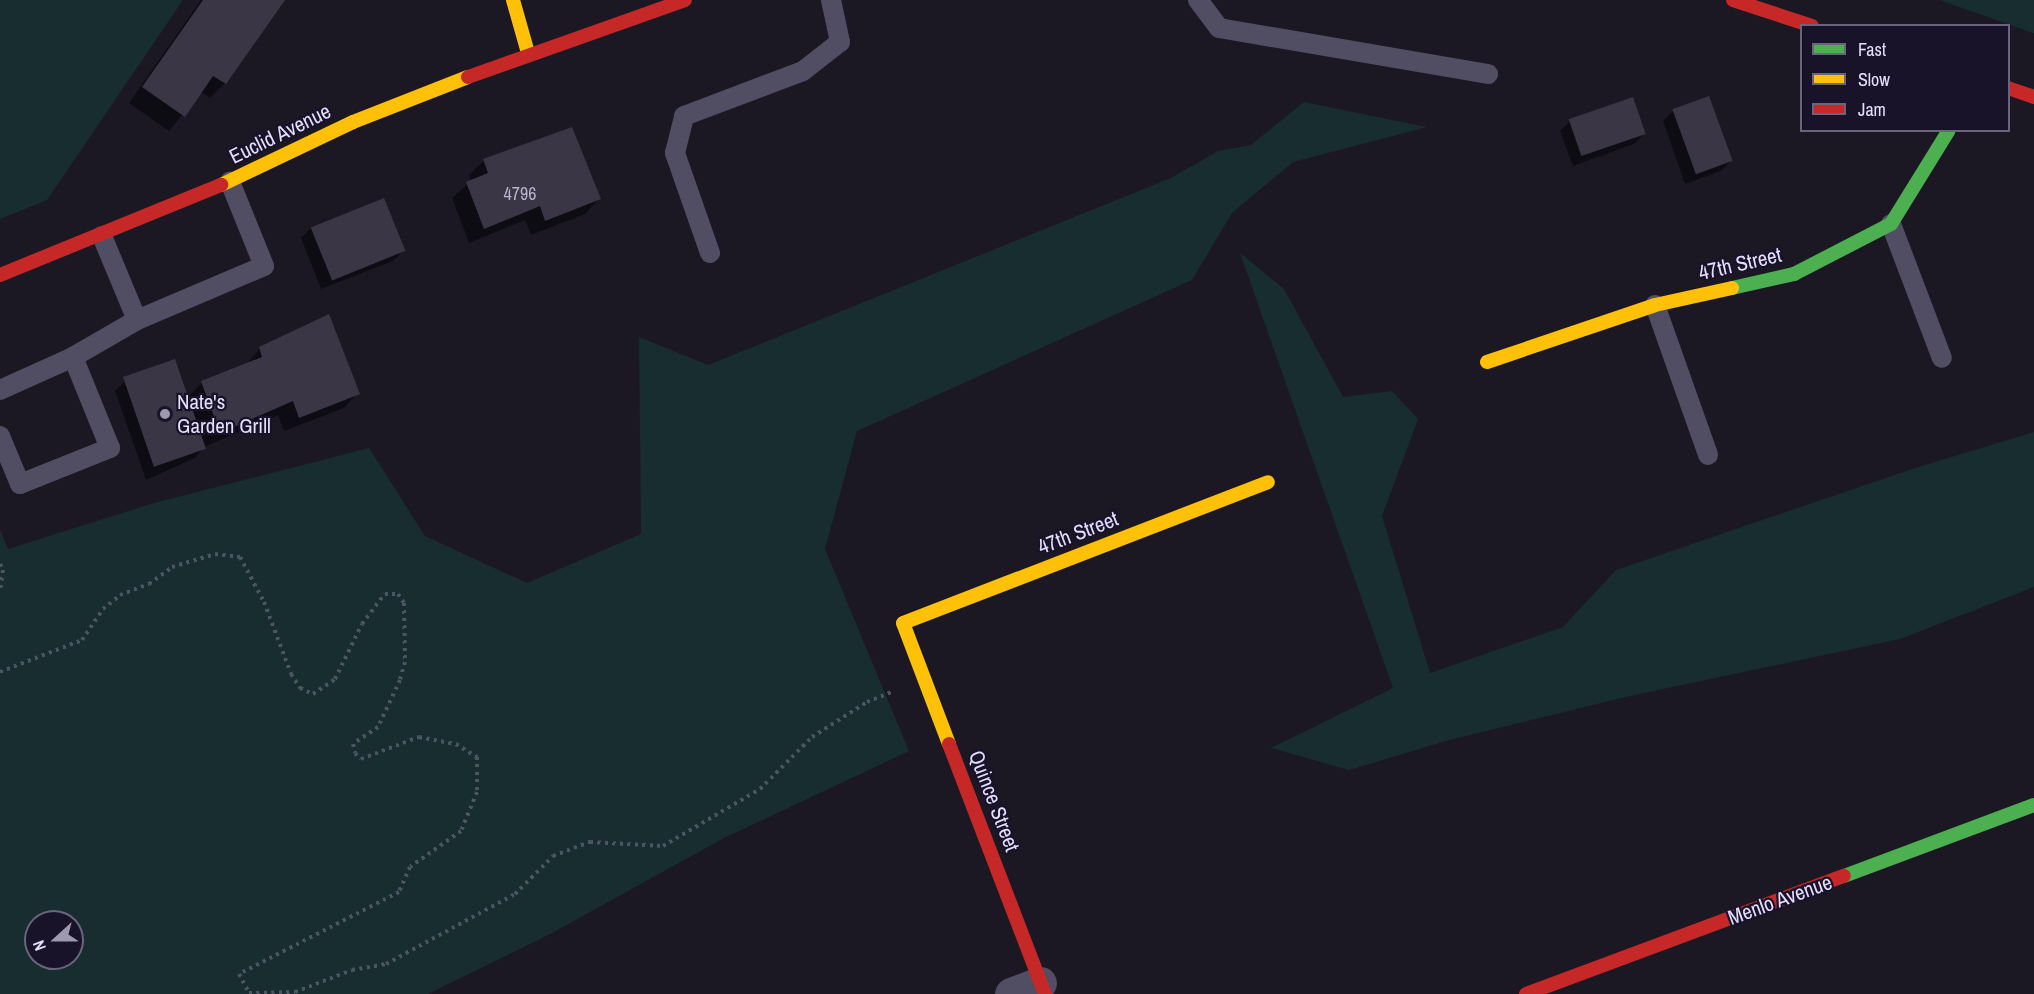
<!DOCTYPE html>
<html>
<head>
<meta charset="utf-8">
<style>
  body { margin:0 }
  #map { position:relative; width:2034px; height:994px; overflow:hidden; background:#1b1824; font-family:"Archivo Narrow",sans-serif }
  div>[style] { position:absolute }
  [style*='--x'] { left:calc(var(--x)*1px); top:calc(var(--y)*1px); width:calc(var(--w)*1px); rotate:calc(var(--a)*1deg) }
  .green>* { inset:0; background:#172d30 }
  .shadow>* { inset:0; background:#0007 }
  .building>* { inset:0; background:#3b3645; transform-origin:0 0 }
  .path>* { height:4px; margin-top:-2px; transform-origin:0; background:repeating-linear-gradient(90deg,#4c5564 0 3px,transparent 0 7.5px) }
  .lane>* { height:20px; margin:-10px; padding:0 10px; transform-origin:10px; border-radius:10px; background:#514e63 }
  .street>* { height:33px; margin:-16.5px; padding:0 16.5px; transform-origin:16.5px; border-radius:16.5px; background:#514e63 }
  .fast>* { height:14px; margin:-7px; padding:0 7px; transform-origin:7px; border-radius:7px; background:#4caf50 }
  .slow>* { height:14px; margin:-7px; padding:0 7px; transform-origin:7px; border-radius:7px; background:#ffc107 }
  .jam>* { height:14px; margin:-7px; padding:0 7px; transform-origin:7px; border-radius:7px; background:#c62828 }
  .dots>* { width:16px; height:16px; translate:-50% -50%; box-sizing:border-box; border:3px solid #191329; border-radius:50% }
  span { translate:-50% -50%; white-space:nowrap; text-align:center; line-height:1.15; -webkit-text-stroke:4.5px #191329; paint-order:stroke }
  .number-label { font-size:18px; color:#bab3ce }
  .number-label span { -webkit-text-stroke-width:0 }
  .street-label { font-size:21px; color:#e4ddfc }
  .poi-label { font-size:21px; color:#e4ddfc }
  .left { translate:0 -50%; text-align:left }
  .legend { position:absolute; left:1800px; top:24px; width:210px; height:108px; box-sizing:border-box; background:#191329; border:2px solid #6a647d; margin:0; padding:8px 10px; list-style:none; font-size:18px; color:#e4ddfc }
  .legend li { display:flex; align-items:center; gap:12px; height:30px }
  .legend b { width:30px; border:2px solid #6a647d }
  .north { position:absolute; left:24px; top:910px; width:60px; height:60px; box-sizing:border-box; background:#191329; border:2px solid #6a647d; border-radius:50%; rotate:249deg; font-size:16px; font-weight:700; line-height:24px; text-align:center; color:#e4ddfc }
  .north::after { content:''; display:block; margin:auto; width:21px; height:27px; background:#9e98b0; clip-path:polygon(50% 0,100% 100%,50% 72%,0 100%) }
</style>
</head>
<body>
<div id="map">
  <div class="green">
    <div style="clip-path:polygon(0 0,183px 0,47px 200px,0 219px)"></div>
    <div style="clip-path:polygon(1940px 0,2034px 0,2034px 33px,2033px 33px)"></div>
    <div style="clip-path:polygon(evenodd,1304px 102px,1427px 127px,1293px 162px,1232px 213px,1192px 280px,857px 431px,825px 549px,909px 751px,724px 838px,552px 933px,428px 994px,0 994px,0 529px,8px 549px,154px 503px,369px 448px,425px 536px,527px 583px,641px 534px,639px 337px,708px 365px,1171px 178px,1218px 151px,1251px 145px,1304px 102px,36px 922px,72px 922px,72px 958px,36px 958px,36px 922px)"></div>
    <div style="clip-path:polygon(1240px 253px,1284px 289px,1343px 397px,1392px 391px,1418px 419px,1382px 516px,1430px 673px,1563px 627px,1616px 570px,1915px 468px,2034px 432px,2034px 587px,1900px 639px,1630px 696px,1449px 740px,1349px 770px,1271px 748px,1393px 688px)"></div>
  </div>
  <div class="shadow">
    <div style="clip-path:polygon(201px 0,283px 0,225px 83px,210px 98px,201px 92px,169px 131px,129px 103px)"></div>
    <div style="clip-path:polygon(1673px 111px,1731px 161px,1721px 171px,1685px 184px,1663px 121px)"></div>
    <div style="clip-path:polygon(1570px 121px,1644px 134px,1634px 144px,1573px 166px,1560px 131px)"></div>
    <div style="clip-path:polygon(484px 161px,599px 199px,585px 214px,531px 235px,525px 220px,469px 243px,452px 198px,471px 181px,469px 175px)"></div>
    <div style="clip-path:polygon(311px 228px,403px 251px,393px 261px,321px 289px,301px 238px)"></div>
    <div style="clip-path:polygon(260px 348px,358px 393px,344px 408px,284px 431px,278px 415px,204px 447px,195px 458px,146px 480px,115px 391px,125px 381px,187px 398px,202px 383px,246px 365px)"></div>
  </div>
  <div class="building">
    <div style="clip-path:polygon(203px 0,285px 0,226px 84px,213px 76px,185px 117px,142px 87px)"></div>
    <div style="left:1709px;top:96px;width:69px;height:39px;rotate:70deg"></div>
    <div style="left:1633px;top:97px;width:39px;height:68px;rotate:71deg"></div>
    <div style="clip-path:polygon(572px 127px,601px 199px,545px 221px,540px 206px,484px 229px,466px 182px,488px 173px,483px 159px)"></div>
    <div style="left:384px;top:198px;width:57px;height:79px;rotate:68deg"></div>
    <div style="clip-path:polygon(329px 314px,360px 394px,299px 418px,293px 401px,220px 433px,201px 381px,262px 357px,259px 347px)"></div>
    <div style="left:175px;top:359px;width:95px;height:55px;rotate:71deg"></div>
  </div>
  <div class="path">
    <div style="--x:0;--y:564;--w:7;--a:63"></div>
    <div style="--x:3;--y:570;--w:21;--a:98"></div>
    <div style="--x:0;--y:672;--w:88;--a:-21.3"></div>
    <div style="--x:82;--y:640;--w:37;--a:-56"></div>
    <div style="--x:103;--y:609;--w:22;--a:-39"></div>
    <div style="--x:120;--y:595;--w:31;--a:-21"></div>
    <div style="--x:149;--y:584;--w:29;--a:-36"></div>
    <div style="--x:172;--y:567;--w:45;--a:-16.8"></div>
    <div style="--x:215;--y:554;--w:25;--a:7"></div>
    <div style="--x:240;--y:557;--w:51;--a:61.9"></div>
    <div style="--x:264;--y:602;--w:77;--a:69.4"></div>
    <div style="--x:291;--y:674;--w:17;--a:57"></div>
    <div style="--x:300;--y:688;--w:14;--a:25"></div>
    <div style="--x:313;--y:694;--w:27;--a:-34"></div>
    <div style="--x:335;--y:679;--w:61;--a:-63.9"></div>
    <div style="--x:362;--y:624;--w:38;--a:-53"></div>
    <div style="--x:385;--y:594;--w:13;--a:0"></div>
    <div style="--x:398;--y:594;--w:11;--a:56"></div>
    <div style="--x:404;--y:603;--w:59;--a:89"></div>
    <div style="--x:405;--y:662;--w:19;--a:106"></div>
    <div style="--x:400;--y:680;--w:52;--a:115.1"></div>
    <div style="--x:378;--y:727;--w:30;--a:146"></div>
    <div style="--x:353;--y:744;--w:9;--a:77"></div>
    <div style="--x:355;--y:753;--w:8;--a:45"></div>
    <div style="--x:361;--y:759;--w:62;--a:-20.8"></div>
    <div style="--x:419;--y:737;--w:38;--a:11"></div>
    <div style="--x:456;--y:744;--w:25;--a:32"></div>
    <div style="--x:477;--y:757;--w:35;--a:90"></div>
    <div style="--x:477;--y:792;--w:42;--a:112.3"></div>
    <div style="--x:461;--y:831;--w:62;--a:144.8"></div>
    <div style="--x:410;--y:867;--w:27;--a:114"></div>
    <div style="--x:399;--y:892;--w:180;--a:152.9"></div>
    <div style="--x:239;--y:974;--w:21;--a:62"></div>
    <div style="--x:249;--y:993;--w:46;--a:-1.2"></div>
    <div style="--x:295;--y:992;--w:61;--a:-21.1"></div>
    <div style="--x:352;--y:970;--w:35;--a:-10"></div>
    <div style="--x:386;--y:964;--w:147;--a:-28.5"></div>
    <div style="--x:515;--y:894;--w:54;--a:-45"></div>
    <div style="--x:553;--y:856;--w:40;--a:-21"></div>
    <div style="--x:590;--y:842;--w:73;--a:3.1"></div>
    <div style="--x:663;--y:846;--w:113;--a:-30.4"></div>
    <div style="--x:760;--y:789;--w:74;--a:-45"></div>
    <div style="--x:812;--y:737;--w:65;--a:-32.5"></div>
    <div style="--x:867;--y:702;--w:27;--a:-22"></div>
  </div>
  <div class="lane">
    <div style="--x:1198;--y:0;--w:35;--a:53"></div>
    <div style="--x:1219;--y:28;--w:273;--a:9.7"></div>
    <div style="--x:1891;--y:224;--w:143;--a:69.2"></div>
    <div style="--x:102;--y:236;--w:91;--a:67.4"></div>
    <div style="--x:137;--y:320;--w:138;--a:-23"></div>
    <div style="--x:264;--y:266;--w:91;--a:-112"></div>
    <div style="--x:710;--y:253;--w:106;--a:-109.3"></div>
    <div style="--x:675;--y:153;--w:38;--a:-76"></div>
    <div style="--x:684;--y:116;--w:127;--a:-20.7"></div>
    <div style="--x:803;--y:71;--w:47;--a:-38.1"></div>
    <div style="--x:840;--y:42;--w:43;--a:-102.1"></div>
    <div style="--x:1655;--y:305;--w:159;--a:70.5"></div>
    <div style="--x:0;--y:390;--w:80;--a:-24.3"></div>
    <div style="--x:73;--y:357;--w:74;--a:-30"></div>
    <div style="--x:0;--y:436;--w:52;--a:67.4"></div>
    <div style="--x:20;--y:484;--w:97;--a:-21.8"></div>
    <div style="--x:110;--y:448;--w:98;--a:-112.1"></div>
  </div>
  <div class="street">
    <div style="--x:1011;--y:994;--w:31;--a:-21"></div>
  </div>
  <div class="fast">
    <div style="--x:1732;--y:288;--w:64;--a:-12.7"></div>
    <div style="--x:1794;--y:274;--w:109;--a:-27.3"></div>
    <div style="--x:1891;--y:224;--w:110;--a:-58.3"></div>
    <div style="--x:1844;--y:876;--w:203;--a:-20.5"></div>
  </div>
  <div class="slow">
    <div style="--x:513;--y:0;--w:55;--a:74.2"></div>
    <div style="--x:221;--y:185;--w:146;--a:-25.5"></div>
    <div style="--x:353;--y:122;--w:123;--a:-21.4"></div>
    <div style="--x:1487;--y:362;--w:177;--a:-18.7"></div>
    <div style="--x:1655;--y:305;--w:79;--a:-12.4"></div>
    <div style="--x:949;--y:744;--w:129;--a:-110.8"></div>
    <div style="--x:903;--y:623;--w:391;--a:-21.1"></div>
  </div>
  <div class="jam">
    <div style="--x:1733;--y:0;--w:83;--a:18.2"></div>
    <div style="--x:468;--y:77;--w:230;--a:-19.5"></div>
    <div style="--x:2008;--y:88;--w:28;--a:19"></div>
    <div style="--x:0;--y:275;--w:239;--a:-22.2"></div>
    <div style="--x:949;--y:744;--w:268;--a:69"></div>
    <div style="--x:1526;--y:994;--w:339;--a:-20.4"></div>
  </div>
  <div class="dots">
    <div style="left:165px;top:414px;background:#9e98b0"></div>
  </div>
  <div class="number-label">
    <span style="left:520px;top:194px">4796</span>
  </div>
  <div class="street-label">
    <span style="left:280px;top:134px;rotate:-26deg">Euclid Avenue</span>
    <span style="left:1740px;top:264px;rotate:-13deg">47th Street</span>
    <span style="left:1078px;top:533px;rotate:-21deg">47th Street</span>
    <span style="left:994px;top:801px;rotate:69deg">Quince Street</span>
    <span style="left:1780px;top:900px;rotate:-20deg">Menlo Avenue</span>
  </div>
  <div class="poi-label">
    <span class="left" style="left:177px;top:414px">Nate's<br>Garden Grill</span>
  </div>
  <ul class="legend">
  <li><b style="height:8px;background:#4caf50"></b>Fast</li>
  <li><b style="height:8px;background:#ffc107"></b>Slow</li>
  <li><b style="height:8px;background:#c62828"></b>Jam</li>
  </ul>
  <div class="north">N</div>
</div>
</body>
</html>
